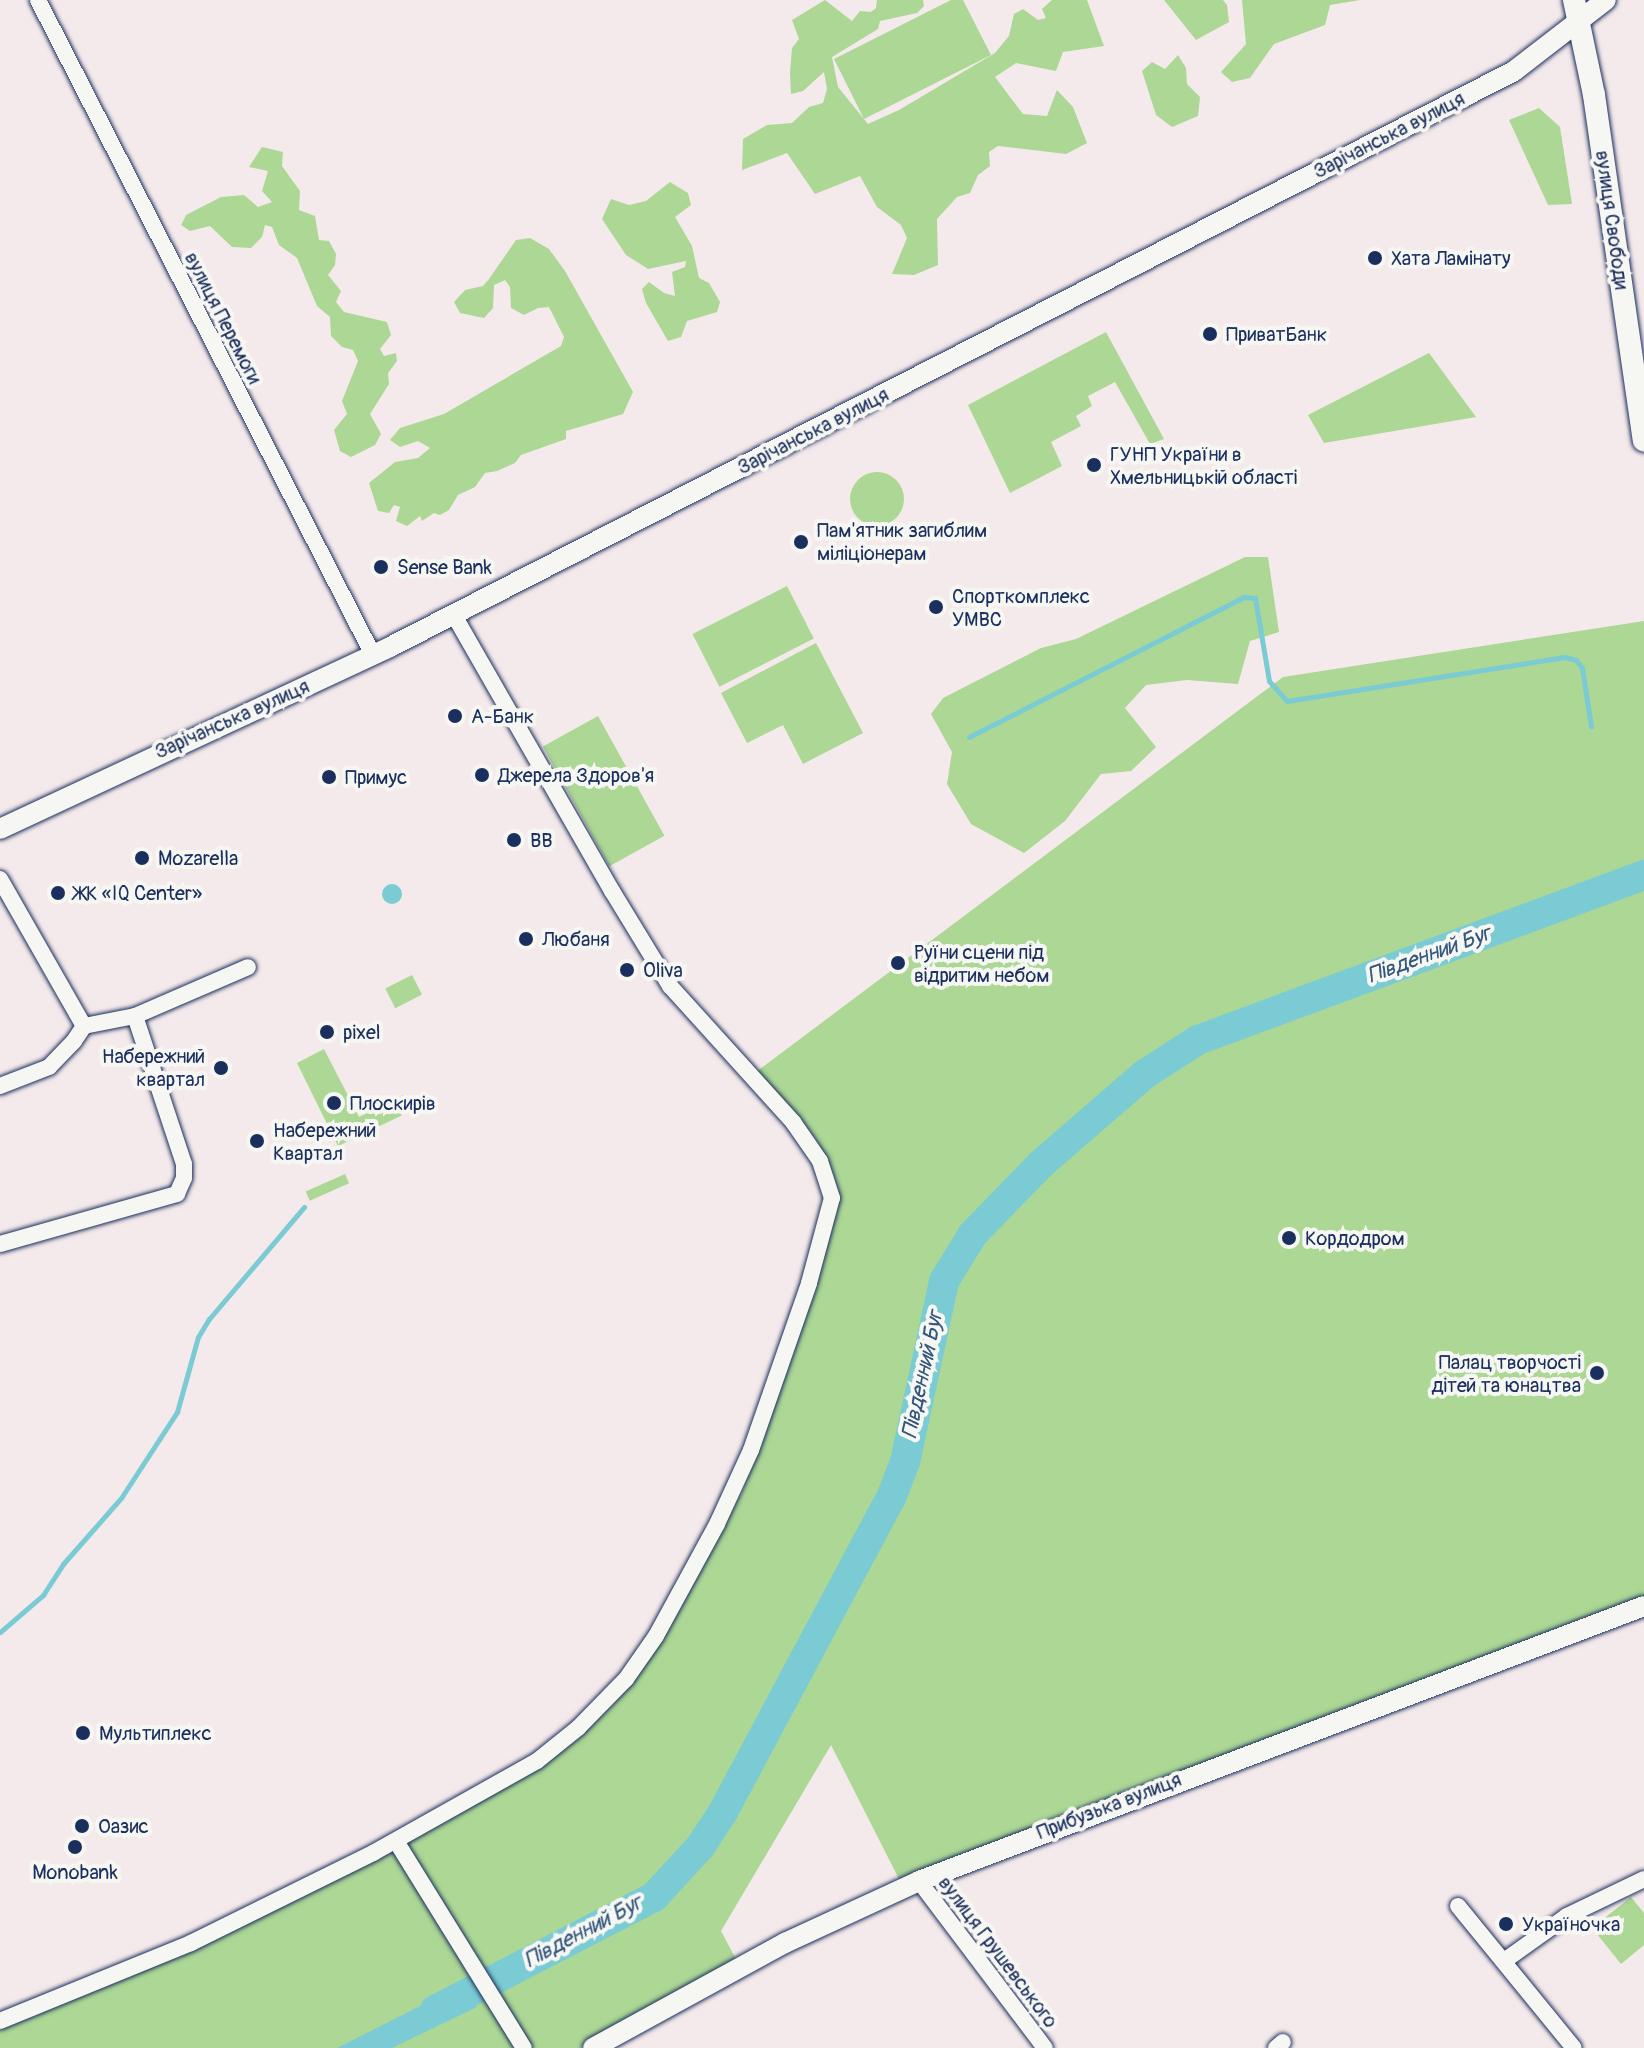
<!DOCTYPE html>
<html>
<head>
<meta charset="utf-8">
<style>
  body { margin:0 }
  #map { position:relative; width:1644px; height:2048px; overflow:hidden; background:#f5eaeb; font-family:Pangolin,sans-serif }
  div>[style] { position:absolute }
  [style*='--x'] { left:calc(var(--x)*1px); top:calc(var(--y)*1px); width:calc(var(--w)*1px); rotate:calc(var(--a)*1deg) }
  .green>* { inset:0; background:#acd795; transform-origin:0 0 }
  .round { border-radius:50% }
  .water>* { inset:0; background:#7bcbd4 }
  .stream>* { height:5px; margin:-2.5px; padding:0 2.5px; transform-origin:2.5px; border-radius:2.5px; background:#7bcbd4 }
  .river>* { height:30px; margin:-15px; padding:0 15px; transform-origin:15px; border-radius:15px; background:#7bcbd4 }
  .roads { filter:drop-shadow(0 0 2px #1b2f5e) drop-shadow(0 0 2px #1b2f5e) }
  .minor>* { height:16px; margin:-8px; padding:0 8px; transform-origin:8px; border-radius:8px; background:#f6f6f2 }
  .tertiary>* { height:20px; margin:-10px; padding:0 10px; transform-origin:10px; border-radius:10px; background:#f6f6f2 }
  .secondary>* { height:22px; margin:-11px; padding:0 11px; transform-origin:11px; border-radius:11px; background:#f6f6f2 }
  .dots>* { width:22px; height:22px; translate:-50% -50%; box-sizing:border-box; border:4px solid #f6f6f2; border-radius:50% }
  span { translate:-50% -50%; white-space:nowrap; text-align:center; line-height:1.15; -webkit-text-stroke:8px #f6f6f2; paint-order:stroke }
  .street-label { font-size:20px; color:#1b2f5e }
  .poi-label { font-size:20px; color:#1b2f5e }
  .left { translate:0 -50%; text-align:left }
  .right { translate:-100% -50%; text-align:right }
  .water-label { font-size:22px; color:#33567c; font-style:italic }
</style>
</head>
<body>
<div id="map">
  <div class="green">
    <div style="clip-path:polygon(825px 0,852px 21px,860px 11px,871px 12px,876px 8px,877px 0,923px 0,924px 6px,917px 13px,880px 21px,878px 29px,832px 57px,838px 87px,868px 124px,899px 110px,995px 53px,1009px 36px,1014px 14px,1023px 9px,1038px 20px,1046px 18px,1042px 9px,1052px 0,1087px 0,1104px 46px,1063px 52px,1056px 71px,1016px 63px,995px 77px,1023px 114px,1047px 116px,1057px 90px,1073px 107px,1087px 143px,1066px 154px,998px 146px,989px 152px,990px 166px,978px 175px,970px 193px,957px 197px,937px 219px,938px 265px,914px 275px,892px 274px,907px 238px,901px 225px,877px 207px,860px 176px,815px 194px,787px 153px,742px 170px,743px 139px,767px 125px,792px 123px,809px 107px,823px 103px,827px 89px,824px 72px,803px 91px,791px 94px,790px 73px,792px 48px,799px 39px,792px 20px)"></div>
    <div style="clip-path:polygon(951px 0,963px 0,991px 55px,864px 119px,834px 59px)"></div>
    <div style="clip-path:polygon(1164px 0,1223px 0,1227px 5px,1229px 22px,1196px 40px)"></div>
    <div style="clip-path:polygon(1242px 0,1360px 0,1330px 5px,1325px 25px,1274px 44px,1250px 78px,1232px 82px,1221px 72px,1246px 44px)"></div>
    <div style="clip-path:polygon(1178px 55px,1186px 68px,1187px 84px,1200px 97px,1198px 116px,1172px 127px,1156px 115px,1142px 71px,1152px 62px,1165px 69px)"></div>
    <div style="clip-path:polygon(1539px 108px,1560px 127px,1572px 204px,1548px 205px,1509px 120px)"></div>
    <div style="clip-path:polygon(262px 147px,283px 152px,282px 166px,300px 191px,299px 210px,315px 216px,319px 240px,329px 241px,336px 254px,335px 265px,328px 275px,341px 291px,336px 302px,344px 312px,387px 322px,391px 335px,380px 349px,384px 356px,396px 353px,397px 361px,388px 373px,389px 384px,370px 414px,381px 434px,375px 445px,351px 457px,340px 451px,334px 430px,347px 414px,342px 401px,358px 361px,353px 350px,342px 347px,331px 336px,330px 317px,317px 306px,297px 258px,279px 245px,272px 227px,265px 225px,262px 237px,251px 248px,232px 247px,210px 226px,190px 231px,181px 225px,186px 215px,221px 197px,244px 195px,258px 207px,272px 202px,262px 191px,268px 171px,249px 167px)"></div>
    <div style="clip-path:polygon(670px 182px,688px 193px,691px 205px,675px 217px,692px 246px,699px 278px,709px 283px,720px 302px,717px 312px,687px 321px,681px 337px,668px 341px,646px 303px,642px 289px,649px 282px,664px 293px,675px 296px,672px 272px,685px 267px,686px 261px,648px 269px,626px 255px,602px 219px,611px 199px,629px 205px,646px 201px)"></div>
    <div style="clip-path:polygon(530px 238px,549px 249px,565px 271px,633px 392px,623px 414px,566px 431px,566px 439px,521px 455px,515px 463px,497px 471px,485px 473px,475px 487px,458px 495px,449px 510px,440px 515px,434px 513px,422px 521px,420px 516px,407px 526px,396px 521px,400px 507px,394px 505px,389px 513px,378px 511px,369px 483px,395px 462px,418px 458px,430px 448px,418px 441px,400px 447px,390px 440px,400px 428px,444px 414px,561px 346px,564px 337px,549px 307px,538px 308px,524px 315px,511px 308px,510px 287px,505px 280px,494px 285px,493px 308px,484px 318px,460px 313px,454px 302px,465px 290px,483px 286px,489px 279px,516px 240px)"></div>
    <div style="clip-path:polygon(1106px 332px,1164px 439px,1150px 444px,1115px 382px,1088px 396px,1092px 406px,1076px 416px,1081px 426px,1051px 442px,1062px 466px,1010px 493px,968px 405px)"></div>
    <div style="clip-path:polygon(1429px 353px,1476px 417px,1324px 443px,1308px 415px)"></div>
    <div class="round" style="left:850px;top:472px;width:54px;height:54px"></div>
    <div style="clip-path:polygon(1245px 557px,1268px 557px,1279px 632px,1250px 641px,1238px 684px,1187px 680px,1146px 685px,1125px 708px,1156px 747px,1131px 771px,1101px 774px,1065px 821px,1024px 853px,971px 824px,947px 784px,952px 752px,931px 714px,943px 698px,1041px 648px,1076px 639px)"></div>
    <div style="left:787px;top:586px;width:59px;height:106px;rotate:63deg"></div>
    <div style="clip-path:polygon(1644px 621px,1644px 1600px,900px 1881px,831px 1745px,721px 1931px,737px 1961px,580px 2048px,532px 2048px,405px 1844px,541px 1767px,613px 1705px,662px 1640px,743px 1490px,816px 1286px,839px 1198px,833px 1172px,815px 1138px,756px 1072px,1283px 677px)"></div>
    <div style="clip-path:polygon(816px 643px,863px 733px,803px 764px,783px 725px,747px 743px,721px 693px)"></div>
    <div style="left:598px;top:716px;width:137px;height:63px;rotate:61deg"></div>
    <div style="left:412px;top:975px;width:22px;height:30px;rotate:63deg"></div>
    <div style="clip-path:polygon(324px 1049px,359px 1117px,403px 1095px,411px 1111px,338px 1146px,297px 1063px)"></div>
    <div style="left:345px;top:1174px;width:10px;height:43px;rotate:66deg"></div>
    <div style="clip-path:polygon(393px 1850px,516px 2048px,0 2048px,0 2030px,194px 1950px)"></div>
    <div style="clip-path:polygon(1631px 1897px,1644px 1913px,1644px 1945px,1621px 1964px,1592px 1928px)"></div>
  </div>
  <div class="water">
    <div class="round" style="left:382px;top:884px;width:20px;height:20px"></div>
    <div style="clip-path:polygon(464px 1984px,477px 2007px,392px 2048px,337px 2048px)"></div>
  </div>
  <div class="stream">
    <div style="--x:969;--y:737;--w:309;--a:-27"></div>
    <div style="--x:1244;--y:597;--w:11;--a:5"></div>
    <div style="--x:1255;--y:598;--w:84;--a:80.4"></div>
    <div style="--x:1269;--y:681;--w:27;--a:48"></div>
    <div style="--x:1287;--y:701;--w:281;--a:-9"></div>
    <div style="--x:1565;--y:657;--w:11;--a:15"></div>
    <div style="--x:1576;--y:660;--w:10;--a:53"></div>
    <div style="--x:1582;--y:668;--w:59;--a:81.2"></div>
    <div style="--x:0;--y:1632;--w:57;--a:-40.7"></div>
    <div style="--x:43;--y:1595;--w:37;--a:-57"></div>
    <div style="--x:63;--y:1564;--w:88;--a:-48.7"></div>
    <div style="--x:121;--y:1498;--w:103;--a:-56.9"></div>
    <div style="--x:177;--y:1412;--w:78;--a:-74.4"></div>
    <div style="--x:198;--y:1337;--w:21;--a:-59"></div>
    <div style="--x:209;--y:1319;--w:147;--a:-49.7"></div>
  </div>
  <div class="river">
    <div style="--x:435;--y:2010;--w:246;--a:-27.3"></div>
    <div style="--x:654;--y:1897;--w:68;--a:-47.4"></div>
    <div style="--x:700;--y:1847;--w:42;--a:-56.7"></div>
    <div style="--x:723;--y:1812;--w:356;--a:-61.9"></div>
    <div style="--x:891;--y:1498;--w:39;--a:-69"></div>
    <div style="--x:905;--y:1462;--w:185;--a:-77.8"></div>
    <div style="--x:944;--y:1281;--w:55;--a:-58.3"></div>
    <div style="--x:973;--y:1234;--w:98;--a:-45.8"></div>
    <div style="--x:1041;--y:1164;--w:138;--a:-40.9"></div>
    <div style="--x:1145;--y:1074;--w:63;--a:-32.7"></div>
    <div style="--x:1198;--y:1040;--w:476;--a:-20.3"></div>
  </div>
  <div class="roads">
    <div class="minor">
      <div style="--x:38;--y:0;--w:736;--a:62.91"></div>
      <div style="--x:0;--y:879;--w:169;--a:60.3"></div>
      <div style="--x:84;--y:1026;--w:52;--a:-11.1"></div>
      <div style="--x:135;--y:1016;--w:156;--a:71.7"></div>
      <div style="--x:184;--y:1164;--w:14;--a:90"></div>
      <div style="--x:184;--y:1178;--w:17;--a:114"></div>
      <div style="--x:177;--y:1194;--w:184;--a:164.2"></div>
      <div style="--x:135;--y:1016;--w:123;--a:-23.4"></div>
      <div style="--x:0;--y:1086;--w:53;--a:-21.2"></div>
      <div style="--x:49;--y:1067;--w:36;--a:-46"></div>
      <div style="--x:74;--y:1041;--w:18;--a:-56"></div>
      <div style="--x:396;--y:1841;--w:243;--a:58.3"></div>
      <div style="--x:919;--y:1881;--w:209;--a:53"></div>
      <div style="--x:1458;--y:1906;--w:183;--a:50.8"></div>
      <div style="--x:1504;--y:1961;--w:77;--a:-35.5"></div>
      <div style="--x:1567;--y:1916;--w:85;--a:-25.7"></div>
      <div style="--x:0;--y:2021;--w:206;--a:-22.2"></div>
      <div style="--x:191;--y:1943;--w:203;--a:-26.3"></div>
      <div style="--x:373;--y:1853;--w:188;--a:-29.3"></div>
      <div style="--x:537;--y:1761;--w:53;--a:-38.8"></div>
      <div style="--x:578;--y:1728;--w:69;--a:-45.6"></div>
      <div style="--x:626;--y:1679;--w:52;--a:-55.1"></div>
      <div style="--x:656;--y:1636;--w:128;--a:-61.4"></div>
      <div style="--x:717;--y:1524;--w:81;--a:-65.3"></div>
      <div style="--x:751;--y:1450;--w:177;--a:-70.8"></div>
      <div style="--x:809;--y:1283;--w:88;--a:-74.9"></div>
      <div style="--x:832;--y:1198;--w:39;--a:-108"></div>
      <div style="--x:820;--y:1161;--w:47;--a:-124.7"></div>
      <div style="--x:793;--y:1122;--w:183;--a:-132.1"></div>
      <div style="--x:670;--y:986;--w:111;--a:-121.4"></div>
      <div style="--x:612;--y:891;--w:318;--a:-119.8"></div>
      <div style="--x:1276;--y:2048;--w:9;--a:-41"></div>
    </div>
    <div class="tertiary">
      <div style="--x:0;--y:829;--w:430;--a:-25"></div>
      <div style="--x:390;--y:647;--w:1263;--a:-27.13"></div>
      <div style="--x:1514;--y:71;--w:116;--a:-37.7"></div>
      <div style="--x:593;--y:2048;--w:219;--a:-28.7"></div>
      <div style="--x:785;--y:1943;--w:148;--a:-24.8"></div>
      <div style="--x:919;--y:1881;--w:775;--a:-20.77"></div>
    </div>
    <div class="secondary">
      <div style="--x:1574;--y:0;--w:97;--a:78.1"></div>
      <div style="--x:1594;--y:95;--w:349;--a:81.8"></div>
    </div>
  </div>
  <div class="dots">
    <div style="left:1375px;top:258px;background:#1b2f5e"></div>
    <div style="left:1210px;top:334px;background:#1b2f5e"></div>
    <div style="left:1094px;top:465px;background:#1b2f5e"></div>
    <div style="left:801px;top:542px;background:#1b2f5e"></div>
    <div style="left:381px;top:567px;background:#1b2f5e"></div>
    <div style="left:936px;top:607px;background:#1b2f5e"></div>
    <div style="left:455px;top:716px;background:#1b2f5e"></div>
    <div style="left:482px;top:775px;background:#1b2f5e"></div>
    <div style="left:329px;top:777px;background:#1b2f5e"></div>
    <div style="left:514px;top:840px;background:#1b2f5e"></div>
    <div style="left:142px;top:858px;background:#1b2f5e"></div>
    <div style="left:58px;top:893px;background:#1b2f5e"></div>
    <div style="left:526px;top:939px;background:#1b2f5e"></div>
    <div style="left:898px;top:963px;background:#1b2f5e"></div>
    <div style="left:627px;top:970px;background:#1b2f5e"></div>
    <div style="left:327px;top:1032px;background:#1b2f5e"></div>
    <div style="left:221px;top:1068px;background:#1b2f5e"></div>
    <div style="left:334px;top:1103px;background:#1b2f5e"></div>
    <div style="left:257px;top:1141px;background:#1b2f5e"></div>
    <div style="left:1289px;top:1238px;background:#1b2f5e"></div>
    <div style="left:1597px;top:1373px;background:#1b2f5e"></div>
    <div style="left:83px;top:1733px;background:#1b2f5e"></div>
    <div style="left:82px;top:1826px;background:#1b2f5e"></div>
    <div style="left:75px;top:1847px;background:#1b2f5e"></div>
    <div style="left:1506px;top:1924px;background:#1b2f5e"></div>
  </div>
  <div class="street-label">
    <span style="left:1389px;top:135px;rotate:-27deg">Зарічанська вулиця</span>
    <span style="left:1612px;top:220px;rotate:82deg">вулиця Свободи</span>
    <span style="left:223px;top:318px;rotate:63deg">вулиця Перемоги</span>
    <span style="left:813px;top:431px;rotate:-27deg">Зарічанська вулиця</span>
    <span style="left:232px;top:719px;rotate:-24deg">Зарічанська вулиця</span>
    <span style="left:1109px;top:1806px;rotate:-21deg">Прибузька вулиця</span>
    <span style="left:998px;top:1952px;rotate:53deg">вулиця Грушевського</span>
  </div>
  <div class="poi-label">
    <span class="left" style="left:1391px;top:258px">Хата Ламінату</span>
    <span class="left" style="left:1226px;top:334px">ПриватБанк</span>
    <span class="left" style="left:1110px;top:466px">ГУНП України в<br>Хмельницькій області</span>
    <span class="left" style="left:817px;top:542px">Пам'ятник загиблим<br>міліціонерам</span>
    <span class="left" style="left:397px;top:567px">Sense Bank</span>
    <span class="left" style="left:952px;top:608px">Спорткомплекс<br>УМВС</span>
    <span class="left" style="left:471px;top:716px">А-Банк</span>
    <span class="left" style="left:498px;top:775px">Джерела Здоров'я</span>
    <span class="left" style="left:345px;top:777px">Примус</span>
    <span class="left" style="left:530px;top:840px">ВВ</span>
    <span class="left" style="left:158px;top:858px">Mozarella</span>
    <span class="left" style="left:74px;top:893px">ЖК «IQ Center»</span>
    <span class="left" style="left:542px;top:939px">Любаня</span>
    <span class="left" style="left:914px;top:964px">Руїни сцени під<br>відритим небом</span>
    <span class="left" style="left:643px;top:970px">Oliva</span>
    <span class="left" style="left:343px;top:1032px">pixel</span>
    <span class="right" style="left:205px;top:1068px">Набережний<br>квартал</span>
    <span class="left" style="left:350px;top:1103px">Плоскирів</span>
    <span class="left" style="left:273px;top:1142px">Набережний<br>Квартал</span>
    <span class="left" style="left:1305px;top:1238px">Кордодром</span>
    <span class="right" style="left:1581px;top:1374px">Палац творчості<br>дітей та юнацтва</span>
    <span class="left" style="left:99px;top:1733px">Мультиплекс</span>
    <span class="left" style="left:98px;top:1826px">Оазис</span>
    <span style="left:75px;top:1872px">Monobank</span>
    <span class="left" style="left:1522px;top:1924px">Україночка</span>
  </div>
  <div class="water-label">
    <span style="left:1429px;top:955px;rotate:-20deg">Південний Буг</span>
    <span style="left:923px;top:1375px;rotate:-78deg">Південний Буг</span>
    <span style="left:583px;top:1932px;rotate:-28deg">Південний Буг</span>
  </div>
</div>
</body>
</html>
